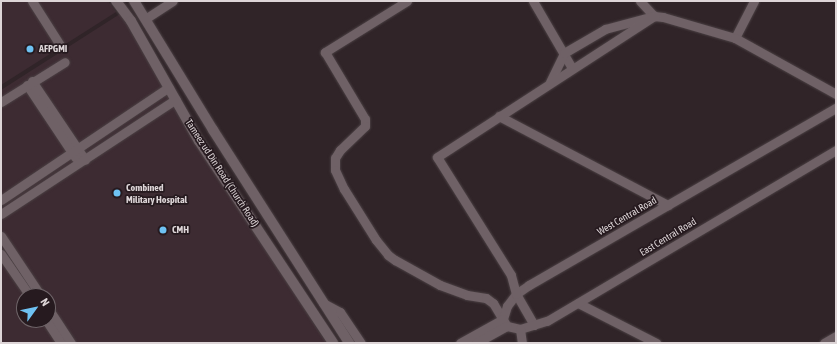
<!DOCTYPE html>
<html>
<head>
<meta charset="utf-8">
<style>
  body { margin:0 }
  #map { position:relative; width:837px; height:344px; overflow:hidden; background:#302428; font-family:"Asap Condensed",sans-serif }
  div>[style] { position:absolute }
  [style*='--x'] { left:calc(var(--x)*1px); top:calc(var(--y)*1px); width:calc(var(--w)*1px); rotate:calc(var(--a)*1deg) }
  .built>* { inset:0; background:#3d2b32 }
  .roads { filter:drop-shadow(0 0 1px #4b4144) drop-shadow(0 0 1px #4b4144) }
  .minor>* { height:9px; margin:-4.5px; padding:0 4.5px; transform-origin:4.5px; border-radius:4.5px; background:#6f6166 }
  .secondary>* { height:10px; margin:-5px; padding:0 5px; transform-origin:5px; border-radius:5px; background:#6f6166 }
  .dots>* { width:11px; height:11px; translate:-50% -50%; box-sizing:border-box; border:2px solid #261a1f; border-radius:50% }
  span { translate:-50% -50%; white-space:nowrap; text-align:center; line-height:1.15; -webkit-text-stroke:3.5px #261a1f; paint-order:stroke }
  .poi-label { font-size:10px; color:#ddd5d7; font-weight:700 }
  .left { translate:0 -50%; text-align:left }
  .street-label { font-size:10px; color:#ddd5d7 }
  .frame { position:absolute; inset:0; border:2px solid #ddd5d7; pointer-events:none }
  .north { position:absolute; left:16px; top:288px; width:40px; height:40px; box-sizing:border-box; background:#261a1f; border:1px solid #6f6569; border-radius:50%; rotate:57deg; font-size:11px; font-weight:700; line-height:16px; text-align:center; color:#ddd5d7 }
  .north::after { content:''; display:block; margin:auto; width:14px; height:18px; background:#6ec2f3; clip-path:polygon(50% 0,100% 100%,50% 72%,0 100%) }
</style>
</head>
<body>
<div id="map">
  <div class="built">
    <div style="clip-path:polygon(1px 1px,108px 1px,116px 12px,1px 85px)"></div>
    <div style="clip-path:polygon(evenodd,123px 12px,319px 332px,327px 343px,1px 343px,1px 90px,123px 12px,24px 296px,48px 296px,48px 320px,24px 320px,24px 296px)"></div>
  </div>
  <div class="roads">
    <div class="minor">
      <div style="--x:32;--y:1;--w:52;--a:57.5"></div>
      <div style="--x:407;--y:1;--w:97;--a:148.1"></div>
      <div style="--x:325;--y:52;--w:78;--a:59.2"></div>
      <div style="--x:365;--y:119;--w:7;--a:90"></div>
      <div style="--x:365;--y:126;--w:35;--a:136"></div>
      <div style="--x:340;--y:150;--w:9;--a:122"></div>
      <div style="--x:335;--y:158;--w:12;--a:90"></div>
      <div style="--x:335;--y:170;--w:21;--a:65"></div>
      <div style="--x:344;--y:189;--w:60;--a:57.9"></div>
      <div style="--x:376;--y:240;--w:19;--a:51"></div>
      <div style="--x:388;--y:255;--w:9;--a:36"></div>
      <div style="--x:395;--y:260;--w:51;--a:29.1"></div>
      <div style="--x:440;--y:285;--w:29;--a:20"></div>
      <div style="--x:467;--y:295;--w:19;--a:9"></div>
      <div style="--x:486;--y:298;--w:9;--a:36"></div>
      <div style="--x:493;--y:303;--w:27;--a:59"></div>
      <div style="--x:533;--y:1;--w:78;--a:59.8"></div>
      <div style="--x:640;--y:1;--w:21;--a:47"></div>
      <div style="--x:145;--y:19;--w:33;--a:-33"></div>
      <div style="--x:735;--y:38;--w:42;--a:-62.8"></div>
      <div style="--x:32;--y:81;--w:95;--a:56.1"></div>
      <div style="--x:550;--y:82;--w:32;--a:-64"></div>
      <div style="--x:564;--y:53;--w:48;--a:-30.3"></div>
      <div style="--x:605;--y:29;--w:51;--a:-14.9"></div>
      <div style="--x:654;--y:16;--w:9;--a:6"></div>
      <div style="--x:663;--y:17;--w:75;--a:16.3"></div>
      <div style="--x:735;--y:38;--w:115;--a:29"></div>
      <div style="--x:27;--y:85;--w:87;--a:56.3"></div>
      <div style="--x:1;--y:102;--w:75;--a:-32"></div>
      <div style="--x:499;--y:116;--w:191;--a:27.8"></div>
      <div style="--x:1;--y:200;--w:202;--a:-33.9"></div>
      <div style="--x:1;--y:214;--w:209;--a:-33.3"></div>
      <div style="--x:1;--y:236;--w:72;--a:56.3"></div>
      <div style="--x:1;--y:254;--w:51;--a:55.4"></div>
      <div style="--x:323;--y:303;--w:19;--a:28"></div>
      <div style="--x:340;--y:312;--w:37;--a:56"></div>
      <div style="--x:578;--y:303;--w:88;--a:27.1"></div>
      <div style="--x:48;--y:308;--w:42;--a:56.7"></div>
      <div style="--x:503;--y:319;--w:14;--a:-73"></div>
      <div style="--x:507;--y:306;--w:15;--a:-53"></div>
      <div style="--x:516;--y:294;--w:16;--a:-35"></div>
      <div style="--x:529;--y:285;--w:354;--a:-30"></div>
      <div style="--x:46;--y:320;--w:27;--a:57"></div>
      <div style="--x:534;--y:325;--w:36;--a:-120"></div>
      <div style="--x:516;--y:294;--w:20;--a:-105"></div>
      <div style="--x:511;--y:275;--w:139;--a:-122.1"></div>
      <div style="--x:437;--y:157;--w:259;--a:-33"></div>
      <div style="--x:507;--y:326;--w:13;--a:13"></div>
      <div style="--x:520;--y:329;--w:28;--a:-17"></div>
      <div style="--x:547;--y:321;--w:336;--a:-30.6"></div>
      <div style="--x:520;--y:329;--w:14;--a:82"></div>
      <div style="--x:460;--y:343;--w:49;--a:-29.2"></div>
      <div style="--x:476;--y:343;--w:35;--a:-29"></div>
      <div style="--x:824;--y:343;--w:14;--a:-30"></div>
    </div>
    <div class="secondary">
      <div style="--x:116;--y:1;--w:25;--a:53"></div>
      <div style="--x:131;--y:21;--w:138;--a:60.5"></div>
      <div style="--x:199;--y:141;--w:242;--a:56.4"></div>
      <div style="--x:134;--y:1;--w:151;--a:58.5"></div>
      <div style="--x:213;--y:130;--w:253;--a:57.4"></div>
    </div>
  </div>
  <div class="dots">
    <div style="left:30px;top:49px;background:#6ec2f3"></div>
    <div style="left:117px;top:193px;background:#6ec2f3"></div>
    <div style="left:163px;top:230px;background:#6ec2f3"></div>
  </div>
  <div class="poi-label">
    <span class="left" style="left:39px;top:49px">AFPGMI</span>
    <span class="left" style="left:126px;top:193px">Combined<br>Military Hospital</span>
    <span class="left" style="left:172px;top:230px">CMH</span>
  </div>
  <div class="street-label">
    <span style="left:222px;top:173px;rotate:57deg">Tameez ud Din Road (Church Road)</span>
    <span style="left:627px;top:216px;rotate:-30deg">West Central Road</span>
    <span style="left:668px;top:237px;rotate:-31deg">East Central Road</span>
  </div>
  <div class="frame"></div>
  <div class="north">N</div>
</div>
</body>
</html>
